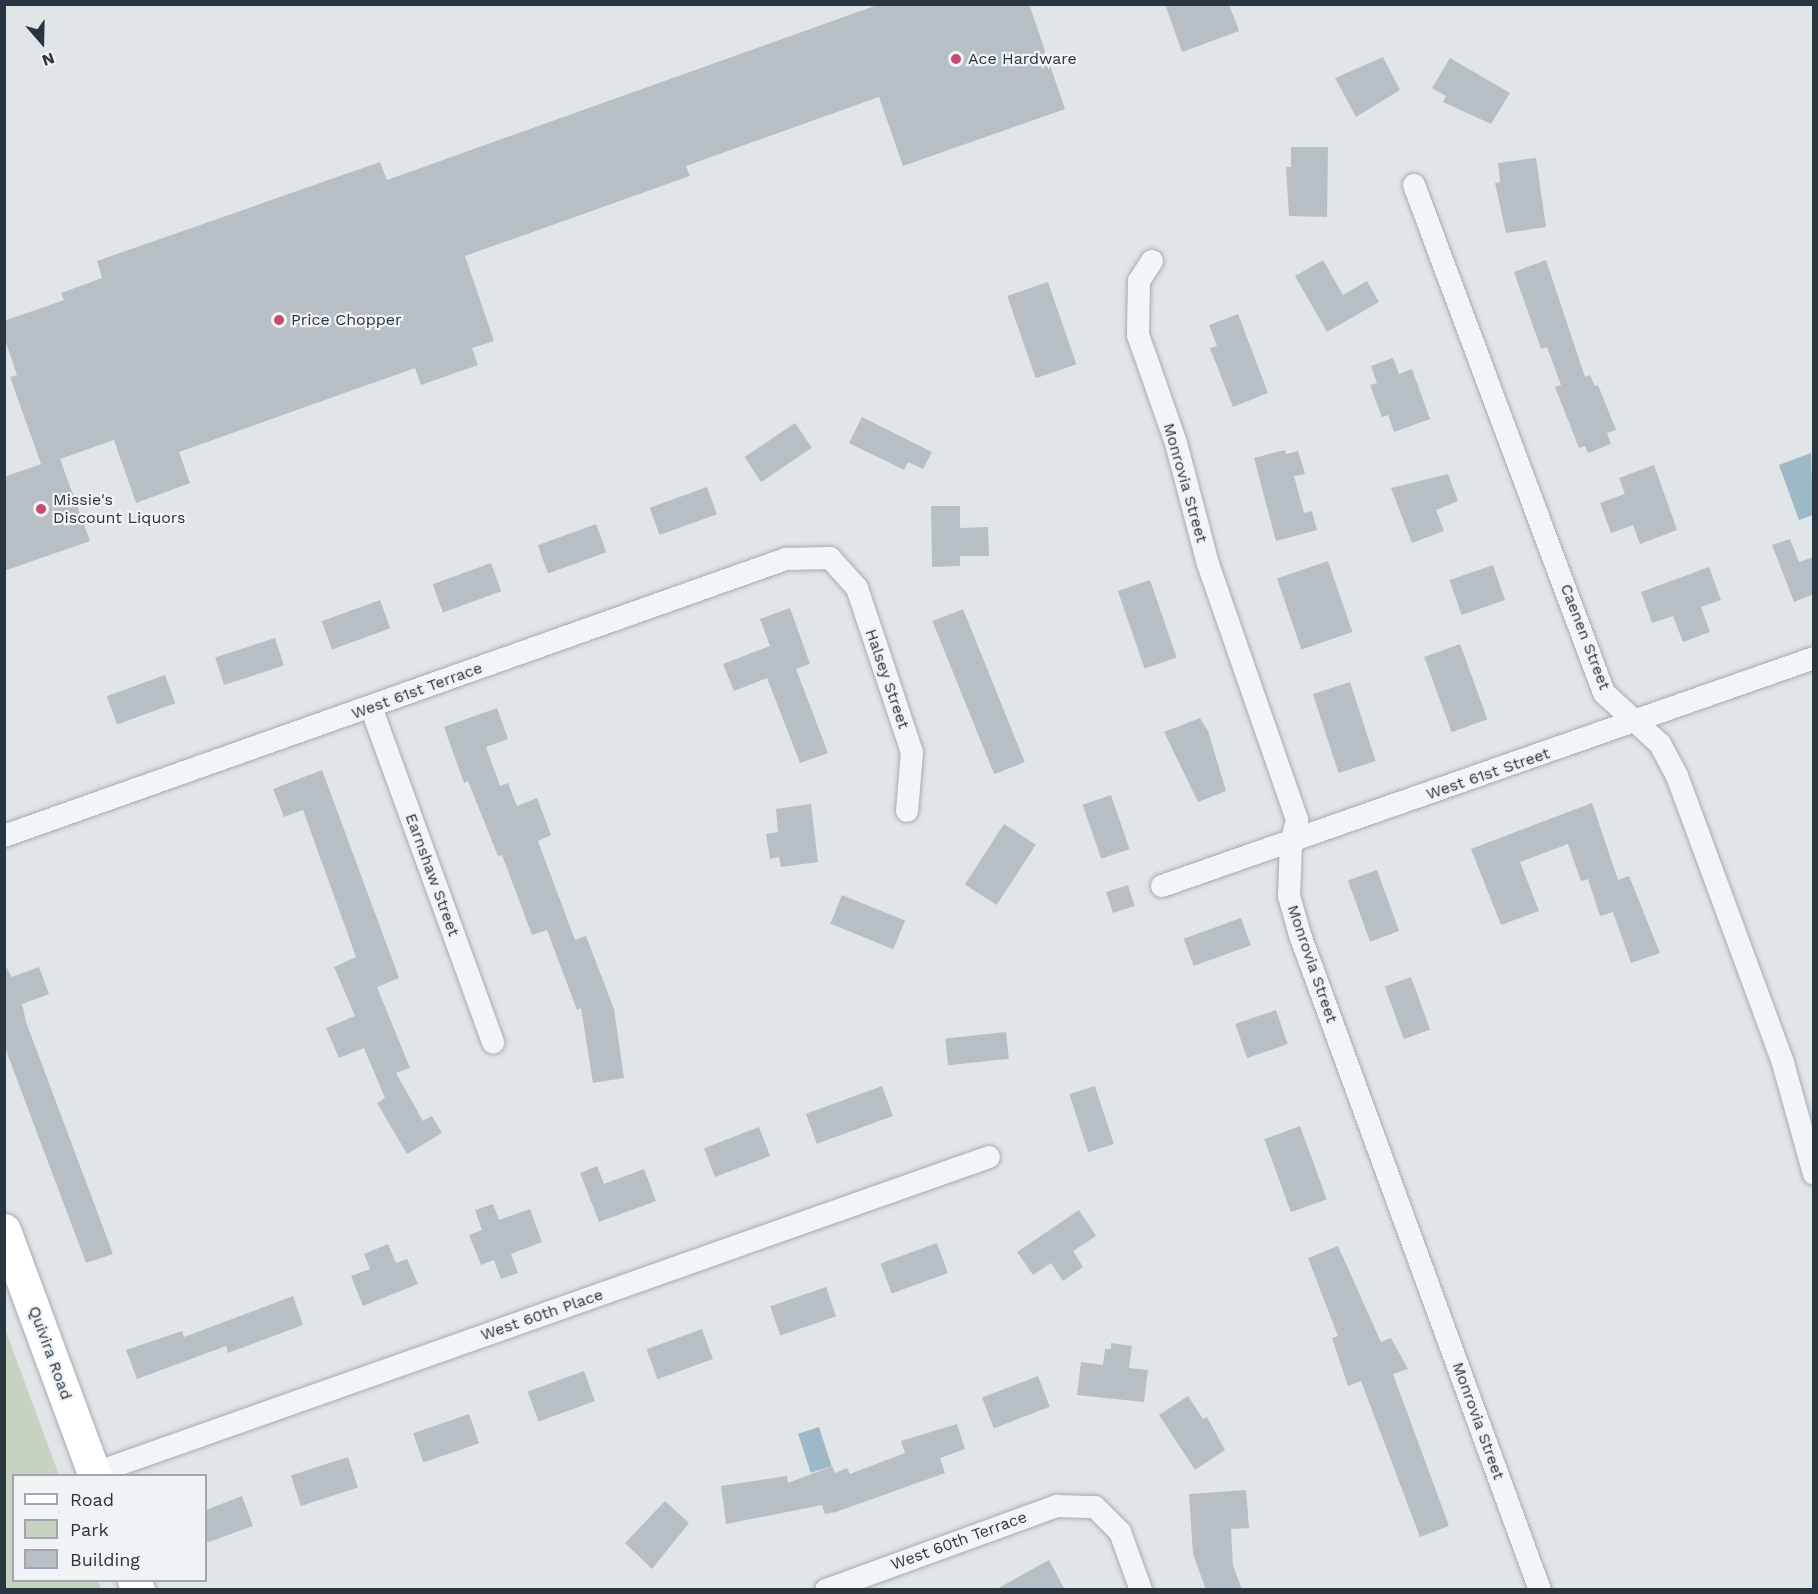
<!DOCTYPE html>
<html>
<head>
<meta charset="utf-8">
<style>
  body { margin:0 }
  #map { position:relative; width:1818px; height:1594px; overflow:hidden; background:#e0e5e8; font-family:"Work Sans",sans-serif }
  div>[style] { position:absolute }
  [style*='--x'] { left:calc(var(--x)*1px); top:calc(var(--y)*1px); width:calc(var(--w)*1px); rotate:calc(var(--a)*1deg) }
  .green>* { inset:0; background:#c8d2c1 }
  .water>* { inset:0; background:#9db8c7; transform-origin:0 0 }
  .building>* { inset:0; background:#b7bfc5; transform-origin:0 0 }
  .roads { filter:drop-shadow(0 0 2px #a5adb2) drop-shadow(0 0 2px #a5adb2) }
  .street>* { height:22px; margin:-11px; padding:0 11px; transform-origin:11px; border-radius:11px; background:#f2f5f7 }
  .secondary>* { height:33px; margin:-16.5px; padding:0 16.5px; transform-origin:16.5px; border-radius:16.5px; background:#fff }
  .dots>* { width:16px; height:16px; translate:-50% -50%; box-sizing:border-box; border:3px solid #eff3f6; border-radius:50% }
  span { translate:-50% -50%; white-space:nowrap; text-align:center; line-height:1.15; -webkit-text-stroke:4.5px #eff3f6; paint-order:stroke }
  .poi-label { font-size:16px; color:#29353f }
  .left { translate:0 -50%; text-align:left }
  .street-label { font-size:16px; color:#29353f }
  .frame { position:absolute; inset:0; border:6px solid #29353f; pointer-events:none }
  .legend { position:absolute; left:12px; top:1474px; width:195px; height:108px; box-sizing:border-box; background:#eff3f6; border:2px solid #a0a7ad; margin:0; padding:8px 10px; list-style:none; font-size:18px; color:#29353f }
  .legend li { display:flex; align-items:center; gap:12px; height:30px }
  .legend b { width:30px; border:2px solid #a0a7ad }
  .north { position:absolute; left:12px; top:12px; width:60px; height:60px; -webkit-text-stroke:4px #eff3f6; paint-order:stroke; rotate:160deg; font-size:16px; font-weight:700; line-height:24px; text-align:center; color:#29353f }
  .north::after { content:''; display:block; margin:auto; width:21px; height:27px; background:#29353f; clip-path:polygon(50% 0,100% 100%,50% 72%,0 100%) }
</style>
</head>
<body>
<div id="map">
  <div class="green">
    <div style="clip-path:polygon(4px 1326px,59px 1475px,14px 1476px,14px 1580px,98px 1581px,101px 1589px,5px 1589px)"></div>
  </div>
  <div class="water">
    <div style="clip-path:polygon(1811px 453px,1813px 515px,1799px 520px,1779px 465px)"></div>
    <div style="left:819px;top:1427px;width:41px;height:22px;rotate:72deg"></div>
  </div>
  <div class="building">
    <div style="clip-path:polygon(880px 4px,1029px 4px,1065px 109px,903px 166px,879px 97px,686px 166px,690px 176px,465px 256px,494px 341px,472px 348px,478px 365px,421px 385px,415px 368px,179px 452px,190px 483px,136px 503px,114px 440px,60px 459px,90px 541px,4px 571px,4px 477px,41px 464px,10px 377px,17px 375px,4px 337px,4px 321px,64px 300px,61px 293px,102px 278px,97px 261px,380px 162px,387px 180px)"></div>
    <div style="clip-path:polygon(1165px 4px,1229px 4px,1239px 31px,1182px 52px)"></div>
    <div style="clip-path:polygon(1383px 57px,1400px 90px,1356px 117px,1335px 78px)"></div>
    <div style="clip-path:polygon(1450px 58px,1510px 93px,1491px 124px,1443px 102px,1446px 96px,1432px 88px)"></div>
    <div style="clip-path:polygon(1291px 147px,1328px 147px,1327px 217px,1289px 216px,1286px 167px,1291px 167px)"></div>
    <div style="clip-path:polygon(1536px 158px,1546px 227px,1506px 233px,1495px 183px,1500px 182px,1498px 163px)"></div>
    <div style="clip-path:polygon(1323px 260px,1343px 295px,1367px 281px,1379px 302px,1327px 332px,1295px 276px)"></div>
    <div style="clip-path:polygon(1546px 260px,1585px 377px,1590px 375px,1595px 386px,1598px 385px,1616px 430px,1607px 433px,1611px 444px,1588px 453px,1585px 446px,1579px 448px,1555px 387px,1561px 385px,1547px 347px,1541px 349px,1514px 272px)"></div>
    <div style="left:1048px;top:282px;width:87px;height:43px;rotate:71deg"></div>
    <div style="clip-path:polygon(1238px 314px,1268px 393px,1233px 407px,1210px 348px,1217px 346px,1209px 325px)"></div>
    <div style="clip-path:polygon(1393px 358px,1399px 374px,1412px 369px,1430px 419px,1394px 432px,1388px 415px,1382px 417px,1370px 385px,1377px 383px,1371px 366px)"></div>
    <div style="clip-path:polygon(862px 417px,932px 452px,923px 469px,908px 462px,904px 470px,849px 443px)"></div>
    <div style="left:795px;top:423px;width:30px;height:61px;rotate:56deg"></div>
    <div style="clip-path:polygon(1285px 450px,1286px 454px,1298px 451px,1305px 474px,1294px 476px,1304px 513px,1312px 511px,1317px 530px,1276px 541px,1254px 458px)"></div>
    <div style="clip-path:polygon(1654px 465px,1677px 530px,1640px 544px,1633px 525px,1611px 533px,1600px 503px,1625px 494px,1619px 478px)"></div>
    <div style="clip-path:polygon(1448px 474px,1458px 501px,1436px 510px,1444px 531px,1412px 543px,1391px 488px)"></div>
    <div style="left:707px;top:487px;width:29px;height:61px;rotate:70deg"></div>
    <div style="clip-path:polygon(931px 506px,960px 506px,960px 528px,988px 527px,989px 556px,960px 556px,960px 566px,932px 567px)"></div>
    <div style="left:596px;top:524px;width:30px;height:62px;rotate:70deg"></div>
    <div style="clip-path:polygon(1790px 539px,1799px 562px,1814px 557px,1814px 594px,1794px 602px,1772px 545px)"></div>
    <div style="left:1328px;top:561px;width:75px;height:54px;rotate:71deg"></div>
    <div style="left:491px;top:563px;width:30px;height:62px;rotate:70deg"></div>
    <div style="left:1493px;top:565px;width:37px;height:46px;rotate:71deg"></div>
    <div style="clip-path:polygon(1709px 567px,1721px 600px,1701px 607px,1710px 632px,1683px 642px,1673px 616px,1652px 623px,1641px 592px)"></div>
    <div style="left:1150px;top:580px;width:82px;height:34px;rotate:71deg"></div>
    <div style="left:380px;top:600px;width:30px;height:62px;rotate:70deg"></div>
    <div style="clip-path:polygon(790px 608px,810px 664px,796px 669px,828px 753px,800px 763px,767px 678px,734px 691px,723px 664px,770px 646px,760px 619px)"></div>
    <div style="left:963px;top:609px;width:165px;height:33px;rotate:68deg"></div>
    <div style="left:275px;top:638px;width:29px;height:63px;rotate:72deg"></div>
    <div style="left:1460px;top:644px;width:80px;height:38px;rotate:70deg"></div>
    <div style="left:165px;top:675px;width:30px;height:62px;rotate:70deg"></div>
    <div style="left:1350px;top:682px;width:83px;height:39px;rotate:72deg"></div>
    <div style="clip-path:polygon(497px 708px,508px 739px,486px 747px,500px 786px,508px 783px,517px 806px,537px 798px,551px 835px,538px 841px,575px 940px,586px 936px,614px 1009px,624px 1078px,593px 1083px,581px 1008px,577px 1010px,547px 930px,532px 935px,502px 855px,498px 856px,468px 781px,464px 783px,444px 727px)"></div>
    <div style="clip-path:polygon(1200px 718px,1208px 731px,1226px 791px,1198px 802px,1164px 732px)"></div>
    <div style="clip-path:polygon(322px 770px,399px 978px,377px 987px,410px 1068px,396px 1073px,423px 1121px,432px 1116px,442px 1133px,407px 1154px,377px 1103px,385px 1098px,364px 1048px,339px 1058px,326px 1028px,355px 1016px,334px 967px,356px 957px,303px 810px,284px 817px,273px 789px)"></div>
    <div style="left:1111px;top:795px;width:57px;height:30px;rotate:71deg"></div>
    <div style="clip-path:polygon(1592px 803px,1618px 880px,1629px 876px,1660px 953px,1631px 963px,1613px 912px,1600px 916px,1588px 879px,1581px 881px,1568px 844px,1520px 862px,1539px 911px,1501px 925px,1471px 849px)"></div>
    <div style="clip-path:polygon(811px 804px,818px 862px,781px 867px,779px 857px,770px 859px,766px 834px,778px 832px,776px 809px)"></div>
    <div style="left:1004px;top:824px;width:38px;height:72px;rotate:33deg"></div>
    <div style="left:1377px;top:870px;width:65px;height:31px;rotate:70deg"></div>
    <div style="left:1128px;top:885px;width:22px;height:23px;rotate:72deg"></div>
    <div style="left:842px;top:895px;width:68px;height:31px;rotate:22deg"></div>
    <div style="left:1241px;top:918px;width:29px;height:61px;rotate:70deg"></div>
    <div style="clip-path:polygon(4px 963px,12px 977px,39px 967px,49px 994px,22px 1004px,26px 1022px,113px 1254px,86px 1263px,4px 1045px)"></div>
    <div style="left:1411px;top:977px;width:56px;height:28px;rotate:70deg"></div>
    <div style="left:1276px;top:1010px;width:36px;height:43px;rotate:71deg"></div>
    <div style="left:1006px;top:1032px;width:27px;height:61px;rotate:84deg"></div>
    <div style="left:882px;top:1086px;width:32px;height:81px;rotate:70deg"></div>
    <div style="left:1095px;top:1086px;width:61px;height:27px;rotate:72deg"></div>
    <div style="left:1300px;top:1126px;width:78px;height:38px;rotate:70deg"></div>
    <div style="left:759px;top:1127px;width:31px;height:59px;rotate:69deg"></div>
    <div style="clip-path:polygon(597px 1166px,604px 1184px,644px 1169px,656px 1201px,599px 1222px,580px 1173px)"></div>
    <div style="clip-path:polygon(493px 1204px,499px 1220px,530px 1209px,542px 1242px,511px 1254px,518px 1273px,501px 1279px,494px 1260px,481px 1265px,469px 1235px,482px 1230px,475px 1210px)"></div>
    <div style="clip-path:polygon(1079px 1210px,1096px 1236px,1073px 1251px,1083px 1267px,1063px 1281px,1051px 1263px,1033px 1275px,1017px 1252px)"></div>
    <div style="left:937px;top:1243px;width:32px;height:60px;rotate:70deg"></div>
    <div style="clip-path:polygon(388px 1244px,396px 1263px,407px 1259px,418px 1284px,363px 1306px,351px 1276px,370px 1269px,364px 1254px)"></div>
    <div style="clip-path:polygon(1338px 1246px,1381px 1342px,1391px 1338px,1408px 1369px,1393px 1374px,1449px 1526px,1420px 1537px,1361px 1381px,1348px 1386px,1332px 1338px,1338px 1336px,1308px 1258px)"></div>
    <div style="left:826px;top:1287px;width:31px;height:59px;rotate:71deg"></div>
    <div style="clip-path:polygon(293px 1296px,303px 1325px,228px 1353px,226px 1346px,137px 1379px,126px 1350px,182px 1331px,184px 1337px)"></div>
    <div style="left:702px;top:1329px;width:32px;height:59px;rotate:70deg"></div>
    <div style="clip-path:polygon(1111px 1343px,1132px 1346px,1129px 1368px,1148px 1370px,1144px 1402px,1077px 1395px,1081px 1362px,1103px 1365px,1105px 1349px,1111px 1349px)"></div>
    <div style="left:584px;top:1371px;width:32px;height:60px;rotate:70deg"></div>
    <div style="left:1038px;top:1376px;width:33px;height:60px;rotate:69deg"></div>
    <div style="clip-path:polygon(1188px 1396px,1203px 1419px,1207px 1417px,1225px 1450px,1195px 1470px,1159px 1415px)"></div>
    <div style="left:469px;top:1414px;width:31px;height:59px;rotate:71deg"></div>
    <div style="clip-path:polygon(957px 1424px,965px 1449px,940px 1458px,945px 1473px,836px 1512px,825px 1514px,822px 1505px,726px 1524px,721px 1486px,787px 1476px,788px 1483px,832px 1466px,835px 1473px,847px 1468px,850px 1474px,905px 1453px,901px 1441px)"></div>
    <div style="left:348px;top:1457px;width:32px;height:60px;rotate:72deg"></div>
    <div style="clip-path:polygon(1246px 1490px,1249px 1528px,1231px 1529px,1233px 1565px,1242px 1590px,1206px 1590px,1193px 1554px,1189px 1494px)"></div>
    <div style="clip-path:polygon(242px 1496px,253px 1526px,206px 1543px,206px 1510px)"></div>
    <div style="clip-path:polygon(665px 1501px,689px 1523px,652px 1569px,625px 1543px)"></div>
    <div style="clip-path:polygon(1049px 1560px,1065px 1590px,995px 1590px)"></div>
  </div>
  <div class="roads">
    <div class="street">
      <div style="--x:1414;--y:185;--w:542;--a:69.49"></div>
      <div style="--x:1604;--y:693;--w:76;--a:42.3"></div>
      <div style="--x:1660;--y:744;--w:36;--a:62"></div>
      <div style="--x:1677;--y:776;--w:306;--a:69.7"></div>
      <div style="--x:1783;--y:1063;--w:115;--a:74.4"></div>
      <div style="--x:1152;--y:261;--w:24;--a:123"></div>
      <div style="--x:1139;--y:281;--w:54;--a:91.1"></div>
      <div style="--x:1138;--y:335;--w:114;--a:70.6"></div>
      <div style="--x:1176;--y:443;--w:125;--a:75.2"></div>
      <div style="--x:1208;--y:564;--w:271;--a:70.8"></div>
      <div style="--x:1297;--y:820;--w:25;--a:104"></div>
      <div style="--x:1291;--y:844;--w:52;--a:92.2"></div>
      <div style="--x:1289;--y:896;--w:41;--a:74.2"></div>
      <div style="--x:1300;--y:935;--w:698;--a:69.88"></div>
      <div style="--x:371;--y:707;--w:357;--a:70"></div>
      <div style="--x:4;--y:836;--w:830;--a:-19.51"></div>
      <div style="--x:786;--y:559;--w:44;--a:-1.3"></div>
      <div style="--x:830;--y:558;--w:40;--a:48"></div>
      <div style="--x:857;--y:588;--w:173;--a:71.5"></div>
      <div style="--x:912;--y:752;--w:59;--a:94.8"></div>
      <div style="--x:1162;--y:886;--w:691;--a:-19.27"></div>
      <div style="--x:95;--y:1473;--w:948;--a:-19.47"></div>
      <div style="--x:826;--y:1590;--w:246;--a:-20"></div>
      <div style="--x:1057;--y:1506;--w:38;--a:2"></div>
      <div style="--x:1095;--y:1507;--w:35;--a:45"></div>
      <div style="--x:1120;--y:1532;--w:62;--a:70.1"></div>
    </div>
    <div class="secondary">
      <div style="--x:4;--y:1230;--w:262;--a:69.7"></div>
      <div style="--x:134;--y:1580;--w:11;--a:68"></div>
    </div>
  </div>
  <div class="dots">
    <div style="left:956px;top:59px;background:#c84b72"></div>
    <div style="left:279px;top:320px;background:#c84b72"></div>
    <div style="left:41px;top:509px;background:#c84b72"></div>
  </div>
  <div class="poi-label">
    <span class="left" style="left:968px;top:59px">Ace Hardware</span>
    <span class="left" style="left:291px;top:320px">Price Chopper</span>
    <span class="left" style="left:53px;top:509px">Missie's<br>Discount Liquors</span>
  </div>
  <div class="street-label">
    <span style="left:1185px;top:483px;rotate:74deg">Monrovia Street</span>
    <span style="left:1585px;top:637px;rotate:69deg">Caenen Street</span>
    <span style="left:887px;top:679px;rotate:71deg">Halsey Street</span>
    <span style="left:417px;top:691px;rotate:-20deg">West 61st Terrace</span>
    <span style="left:1488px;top:774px;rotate:-19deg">West 61st Street</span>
    <span style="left:432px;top:875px;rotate:70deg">Earnshaw Street</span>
    <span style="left:1312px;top:964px;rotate:71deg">Monrovia Street</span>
    <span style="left:542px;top:1315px;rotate:-19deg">West 60th Place</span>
    <span style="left:50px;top:1353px;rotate:70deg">Quivira Road</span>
    <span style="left:1478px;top:1421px;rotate:70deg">Monrovia Street</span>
    <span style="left:959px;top:1541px;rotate:-20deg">West 60th Terrace</span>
  </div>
  <div class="frame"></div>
  <ul class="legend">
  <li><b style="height:8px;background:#fff"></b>Road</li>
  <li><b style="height:16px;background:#c8d2c1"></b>Park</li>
  <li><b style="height:16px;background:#b7bfc5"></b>Building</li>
  </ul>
  <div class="north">N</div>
</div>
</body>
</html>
